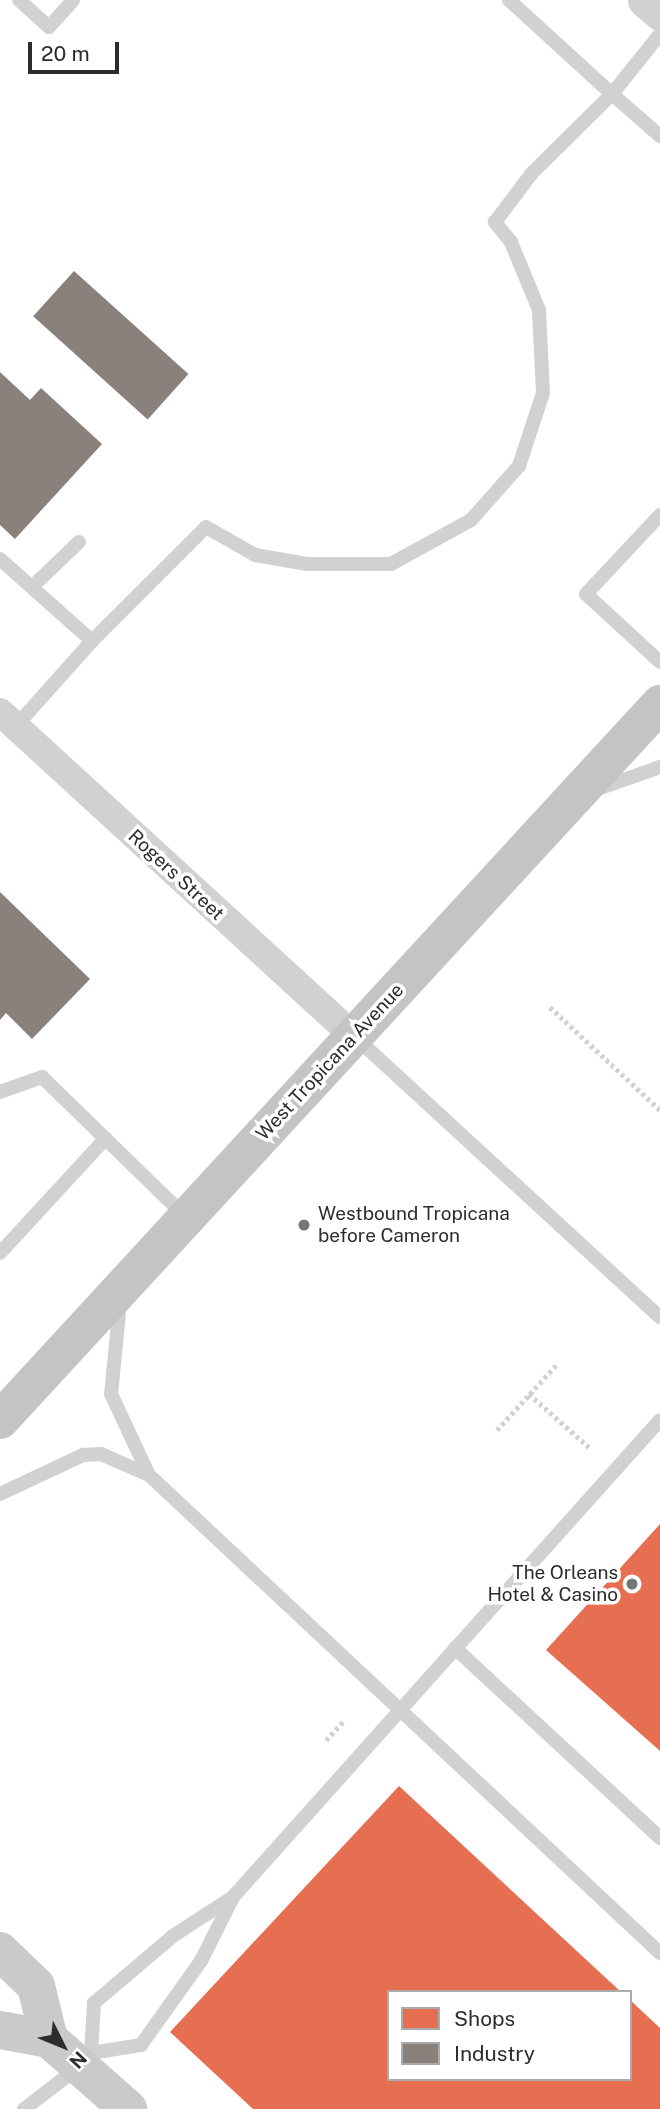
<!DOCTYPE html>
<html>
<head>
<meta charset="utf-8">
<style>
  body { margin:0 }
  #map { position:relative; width:660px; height:2109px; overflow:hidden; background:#fff; font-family:"Public Sans",sans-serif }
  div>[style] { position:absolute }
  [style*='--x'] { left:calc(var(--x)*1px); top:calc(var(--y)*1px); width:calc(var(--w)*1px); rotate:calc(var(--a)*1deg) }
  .shops>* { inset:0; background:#e76f51 }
  .industry>* { inset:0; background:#8a817c; transform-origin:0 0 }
  .path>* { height:4.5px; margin-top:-2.25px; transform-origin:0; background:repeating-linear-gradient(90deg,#d1d1d1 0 3.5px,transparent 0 7px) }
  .service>* { height:14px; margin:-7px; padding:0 7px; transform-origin:7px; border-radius:7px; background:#d1d1d1 }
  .minor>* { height:28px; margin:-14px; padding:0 14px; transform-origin:14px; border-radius:14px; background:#d1d1d1 }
  .tertiary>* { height:35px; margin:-17.5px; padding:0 17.5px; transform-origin:17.5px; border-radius:17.5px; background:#d1d1d1 }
  .secondary>* { height:38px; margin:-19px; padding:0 19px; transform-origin:19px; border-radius:19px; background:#cacaca }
  .primary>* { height:38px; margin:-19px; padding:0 19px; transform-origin:19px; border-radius:19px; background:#c4c4c4 }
  .dots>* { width:19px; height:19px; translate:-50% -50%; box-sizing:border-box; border:4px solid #fff; border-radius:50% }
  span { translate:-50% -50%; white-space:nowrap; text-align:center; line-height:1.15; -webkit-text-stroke:7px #fff; paint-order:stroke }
  .street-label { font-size:19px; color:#2c2c2c }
  .poi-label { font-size:19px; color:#2c2c2c }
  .left { translate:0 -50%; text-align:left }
  .right { translate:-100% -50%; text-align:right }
  .legend { position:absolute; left:387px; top:1990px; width:245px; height:91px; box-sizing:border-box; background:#fff; border:2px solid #ababab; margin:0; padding:9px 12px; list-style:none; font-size:21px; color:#2c2c2c }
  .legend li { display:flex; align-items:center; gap:14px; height:35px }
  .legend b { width:35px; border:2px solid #ababab }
  .north { position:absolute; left:28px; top:2011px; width:70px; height:70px; -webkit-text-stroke:5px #fff; paint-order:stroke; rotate:133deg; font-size:19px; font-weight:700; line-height:28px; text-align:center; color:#2c2c2c }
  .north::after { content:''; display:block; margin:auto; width:24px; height:32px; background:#2c2c2c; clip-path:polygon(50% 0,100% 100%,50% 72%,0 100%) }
  .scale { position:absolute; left:28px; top:42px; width:91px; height:32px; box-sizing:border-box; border:4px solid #2c2c2c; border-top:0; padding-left:9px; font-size:21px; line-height:24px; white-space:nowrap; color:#2c2c2c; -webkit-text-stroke:5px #fff; paint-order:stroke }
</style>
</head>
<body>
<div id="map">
  <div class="shops">
    <div style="clip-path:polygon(660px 1524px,660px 1751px,546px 1650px)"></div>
    <div style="clip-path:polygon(399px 1786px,621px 1992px,389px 1992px,389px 2079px,630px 2079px,630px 2000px,660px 2028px,660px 2109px,253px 2109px,170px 2032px)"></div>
  </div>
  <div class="industry">
    <div style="left:74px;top:271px;width:154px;height:61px;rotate:42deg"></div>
    <div style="clip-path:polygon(0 372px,30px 400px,41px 388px,102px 444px,15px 539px,0 525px)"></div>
    <div style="clip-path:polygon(0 892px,90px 979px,32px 1039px,6px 1013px,0 1020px)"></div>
  </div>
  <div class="path">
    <div style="--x:550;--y:1007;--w:151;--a:43.1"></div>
    <div style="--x:529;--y:1394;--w:81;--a:41.5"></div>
    <div style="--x:497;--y:1430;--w:91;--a:-47.7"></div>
    <div style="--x:326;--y:1740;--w:25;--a:-47"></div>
  </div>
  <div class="service">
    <div style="--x:19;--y:0;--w:40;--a:42"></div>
    <div style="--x:49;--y:27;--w:36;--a:-48"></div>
    <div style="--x:509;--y:0;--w:139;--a:42.4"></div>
    <div style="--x:612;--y:94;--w:77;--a:-51.3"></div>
    <div style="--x:660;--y:515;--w:108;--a:133.1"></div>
    <div style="--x:586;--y:594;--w:100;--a:42.6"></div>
    <div style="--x:0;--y:559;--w:123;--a:41.7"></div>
    <div style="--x:92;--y:641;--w:114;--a:131.8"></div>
    <div style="--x:32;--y:587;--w:65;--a:-43.8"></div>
    <div style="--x:92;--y:641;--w:161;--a:-45"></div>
    <div style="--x:206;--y:527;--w:56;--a:29.7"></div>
    <div style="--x:255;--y:555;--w:53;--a:9.8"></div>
    <div style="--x:307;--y:564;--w:84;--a:0"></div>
    <div style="--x:391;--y:564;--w:91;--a:-28.8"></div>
    <div style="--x:471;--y:520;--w:72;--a:-48.4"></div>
    <div style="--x:519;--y:466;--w:77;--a:-71.8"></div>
    <div style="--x:543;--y:393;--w:83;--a:-92.8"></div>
    <div style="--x:539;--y:310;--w:74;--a:-112.4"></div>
    <div style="--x:511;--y:242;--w:26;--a:-129"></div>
    <div style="--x:495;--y:222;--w:61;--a:-52.9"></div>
    <div style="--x:532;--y:173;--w:112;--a:-44.6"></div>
    <div style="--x:612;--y:94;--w:64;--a:41.2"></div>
    <div style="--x:595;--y:790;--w:69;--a:-19.5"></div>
    <div style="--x:354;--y:1036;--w:415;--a:42.6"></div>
    <div style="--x:0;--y:1092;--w:45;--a:-19.7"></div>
    <div style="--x:42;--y:1077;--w:199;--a:44.2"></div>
    <div style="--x:0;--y:1253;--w:156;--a:-47.3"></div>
    <div style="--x:120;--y:1303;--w:91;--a:95.6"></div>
    <div style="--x:111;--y:1394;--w:89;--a:64.9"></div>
    <div style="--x:149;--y:1475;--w:700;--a:43.09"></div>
    <div style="--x:0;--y:1494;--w:92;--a:-25.2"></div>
    <div style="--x:83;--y:1455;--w:18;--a:-3"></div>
    <div style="--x:101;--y:1454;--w:52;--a:23.6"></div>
    <div style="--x:455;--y:1648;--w:280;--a:42.8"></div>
    <div style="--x:233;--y:1897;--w:72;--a:147"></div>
    <div style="--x:173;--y:1936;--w:104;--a:139.7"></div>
    <div style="--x:94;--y:2003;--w:50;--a:93.4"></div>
    <div style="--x:91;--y:2053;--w:51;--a:-9.1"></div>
    <div style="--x:141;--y:2045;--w:103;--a:-54.5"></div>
    <div style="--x:201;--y:1961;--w:72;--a:-63.4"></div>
    <div style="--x:233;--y:1897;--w:640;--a:-48.17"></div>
    <div style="--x:24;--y:2109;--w:69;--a:-37.4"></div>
  </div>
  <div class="minor">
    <div style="--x:0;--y:712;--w:480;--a:42.5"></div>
  </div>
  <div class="tertiary">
    <div style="--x:645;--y:0;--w:20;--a:41"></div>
  </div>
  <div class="secondary">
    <div style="--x:0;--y:1951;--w:50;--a:44.2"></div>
    <div style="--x:36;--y:1986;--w:55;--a:76.2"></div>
    <div style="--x:0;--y:2030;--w:50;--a:10.4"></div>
    <div style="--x:49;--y:2039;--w:106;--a:41.5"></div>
  </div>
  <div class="primary">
    <div style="--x:0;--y:1420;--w:974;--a:-47.33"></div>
  </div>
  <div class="dots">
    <div style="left:304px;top:1225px;background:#767676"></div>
    <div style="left:632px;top:1584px;background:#767676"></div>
  </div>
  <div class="street-label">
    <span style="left:176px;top:875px;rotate:43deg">Rogers Street</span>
    <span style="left:330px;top:1062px;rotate:-47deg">West Tropicana Avenue</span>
  </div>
  <div class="poi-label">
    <span class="left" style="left:318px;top:1225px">Westbound Tropicana<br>before Cameron</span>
    <span class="right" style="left:618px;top:1584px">The Orleans<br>Hotel &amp; Casino</span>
  </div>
  <ul class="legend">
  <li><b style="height:19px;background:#e76f51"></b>Shops</li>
  <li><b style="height:19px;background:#8a817c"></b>Industry</li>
  </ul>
  <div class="north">N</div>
  <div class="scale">20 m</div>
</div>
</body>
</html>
